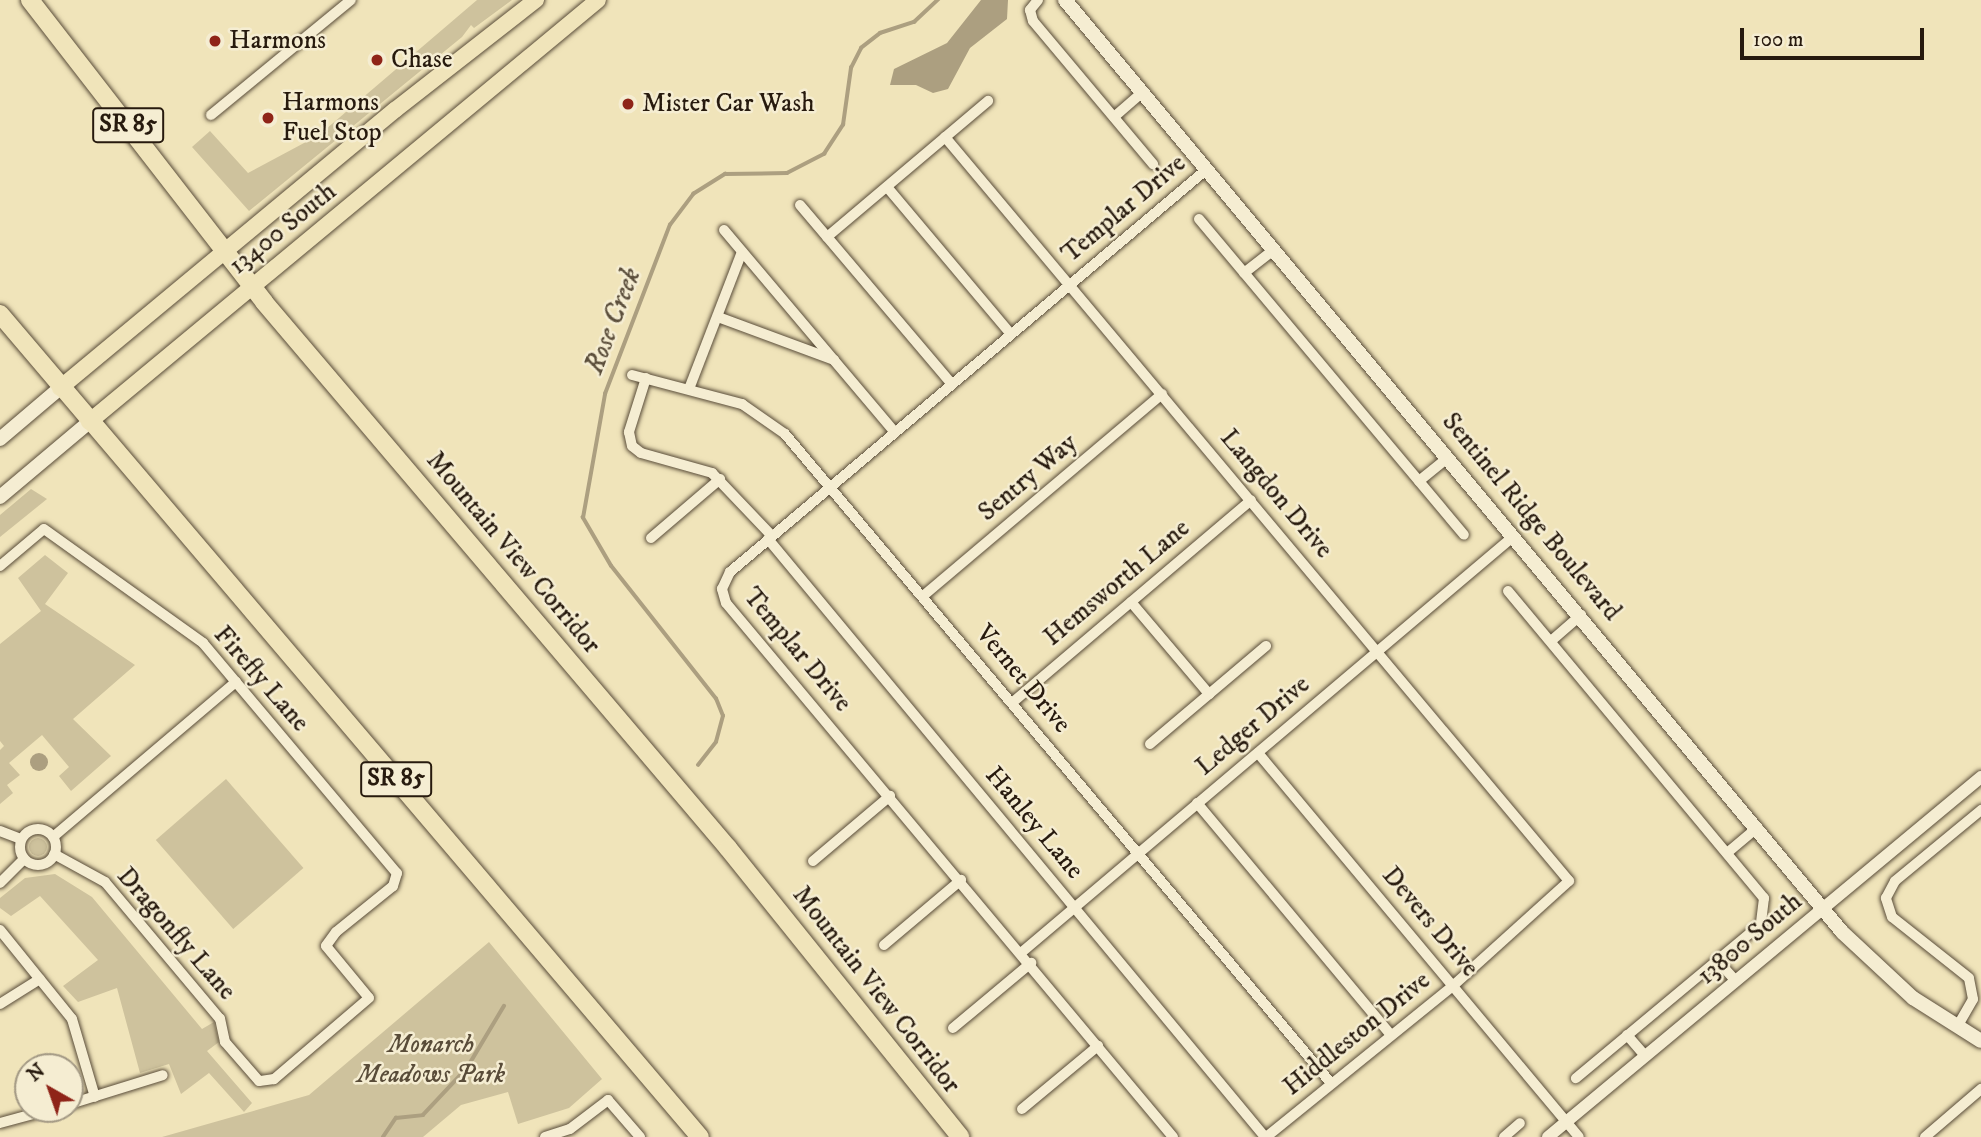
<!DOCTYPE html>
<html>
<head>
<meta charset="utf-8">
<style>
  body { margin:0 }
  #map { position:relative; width:1981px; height:1137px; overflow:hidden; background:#f0e4ba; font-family:"IM FELL DW Pica",serif }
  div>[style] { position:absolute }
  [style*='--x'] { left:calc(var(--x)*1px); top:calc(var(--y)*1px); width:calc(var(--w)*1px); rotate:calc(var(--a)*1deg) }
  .green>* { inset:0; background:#cec29d; transform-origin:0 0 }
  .round { border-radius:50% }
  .water>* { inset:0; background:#ac9f80 }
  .stream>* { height:3.5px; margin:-1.75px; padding:0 1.75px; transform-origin:1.75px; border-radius:1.75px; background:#ac9f80 }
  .roads { filter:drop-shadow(0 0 2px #594c39) drop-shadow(0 0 2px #594c39) }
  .minor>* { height:10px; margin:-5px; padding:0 5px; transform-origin:5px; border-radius:5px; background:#f5edd2 }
  .minor>.ring { margin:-5px; padding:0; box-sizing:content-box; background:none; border:10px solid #f5edd2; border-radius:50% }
  .tertiary>* { height:12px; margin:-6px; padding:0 6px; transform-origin:6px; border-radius:6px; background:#f5edd2 }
  .secondary>* { height:14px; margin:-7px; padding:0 7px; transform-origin:7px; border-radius:7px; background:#f5edd2 }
  .primary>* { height:16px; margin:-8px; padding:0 8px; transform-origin:8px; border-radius:8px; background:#f0e4ba }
  .trunk>* { height:18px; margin:-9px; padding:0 9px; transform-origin:9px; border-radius:9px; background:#f0e4ba }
  .dots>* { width:19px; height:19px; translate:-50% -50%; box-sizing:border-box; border:4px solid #f5edd2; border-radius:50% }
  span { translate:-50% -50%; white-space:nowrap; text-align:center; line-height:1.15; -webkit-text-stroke:5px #f5edd2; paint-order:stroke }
  .shield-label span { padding:2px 5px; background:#f5edd2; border:2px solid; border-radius:5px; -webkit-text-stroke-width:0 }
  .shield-label { font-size:24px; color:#271a0e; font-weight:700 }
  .poi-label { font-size:26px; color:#271a0e }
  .left { translate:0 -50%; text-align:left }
  .street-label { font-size:26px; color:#271a0e }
  .park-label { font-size:26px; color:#594c39; font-style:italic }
  .water-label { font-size:28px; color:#5c4f3c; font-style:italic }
  .north { position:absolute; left:14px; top:1053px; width:70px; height:70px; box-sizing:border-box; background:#f5edd2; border:2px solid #a39984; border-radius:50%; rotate:320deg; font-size:19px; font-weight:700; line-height:28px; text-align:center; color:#271a0e }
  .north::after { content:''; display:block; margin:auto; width:24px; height:32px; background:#8f2418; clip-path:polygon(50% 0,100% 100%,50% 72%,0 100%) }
  .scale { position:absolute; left:1740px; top:28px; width:184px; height:32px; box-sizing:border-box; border:4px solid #271a0e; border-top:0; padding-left:9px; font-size:21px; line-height:24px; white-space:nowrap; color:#271a0e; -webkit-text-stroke:5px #f5edd2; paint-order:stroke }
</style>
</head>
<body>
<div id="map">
  <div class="green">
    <div style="clip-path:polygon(477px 0,512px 0,474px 28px,471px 25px,462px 37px,249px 211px,192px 147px,210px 131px,248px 173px,319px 135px)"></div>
    <div style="clip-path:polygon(31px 489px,47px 499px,0 537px,0 515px)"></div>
    <div style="clip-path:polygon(45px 555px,68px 573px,45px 604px,135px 665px,73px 719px,111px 756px,71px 791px,59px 776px,69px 767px,42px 735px,9px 763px,20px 775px,7px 785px,13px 793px,0 804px,0 750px,4px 746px,0 741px,0 644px,41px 611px,18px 578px)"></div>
    <div style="left:226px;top:779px;width:118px;height:93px;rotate:49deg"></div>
    <div class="round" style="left:29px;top:838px;width:18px;height:18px"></div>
    <div style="clip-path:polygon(55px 874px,92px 897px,202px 1029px,214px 1022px,219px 1042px,207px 1051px,252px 1103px,244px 1112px,209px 1073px,181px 1094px,169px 1064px,140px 1073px,117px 988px,78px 1002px,63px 986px,98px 960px,40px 896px,11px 916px,0 908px,0 898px,25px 878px)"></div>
    <div style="clip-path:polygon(489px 942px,602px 1079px,569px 1108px,518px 1124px,508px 1092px,461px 1105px,423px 1137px,162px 1137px,309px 1095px)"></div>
  </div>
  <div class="water">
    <div style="clip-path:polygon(981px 0,1008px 0,1007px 19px,970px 48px,948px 89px,933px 93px,916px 85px,890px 85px,894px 69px,947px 43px)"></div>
    <div class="round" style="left:30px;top:753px;width:18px;height:18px"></div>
  </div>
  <div class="stream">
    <div style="--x:698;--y:765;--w:29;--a:-52"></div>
    <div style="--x:716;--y:742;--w:27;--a:-75"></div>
    <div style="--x:723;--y:716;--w:18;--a:-112"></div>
    <div style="--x:716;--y:699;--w:169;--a:-128.3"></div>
    <div style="--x:611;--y:566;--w:56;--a:-120.3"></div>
    <div style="--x:583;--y:518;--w:126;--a:-79.9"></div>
    <div style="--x:605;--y:394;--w:181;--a:-69"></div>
    <div style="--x:670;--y:225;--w:39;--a:-53"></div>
    <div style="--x:693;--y:194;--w:38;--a:-32"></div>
    <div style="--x:725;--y:174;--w:62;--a:-0.9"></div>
    <div style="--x:787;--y:173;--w:42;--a:-27.2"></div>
    <div style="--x:824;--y:154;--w:35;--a:-57"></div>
    <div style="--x:843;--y:125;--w:58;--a:-82"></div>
    <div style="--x:851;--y:68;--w:22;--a:-63"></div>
    <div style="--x:861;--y:48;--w:24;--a:-38"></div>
    <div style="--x:880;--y:33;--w:36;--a:-18"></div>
    <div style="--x:914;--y:22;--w:33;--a:-43"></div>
    <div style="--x:383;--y:1137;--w:23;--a:-56"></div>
    <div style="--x:396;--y:1118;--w:27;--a:-6"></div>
    <div style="--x:423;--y:1115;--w:64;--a:-46.9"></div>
    <div style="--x:467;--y:1068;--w:72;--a:-59.2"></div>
  </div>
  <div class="roads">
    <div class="minor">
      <div style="--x:1038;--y:0;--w:13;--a:129"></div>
      <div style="--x:1030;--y:10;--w:11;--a:75"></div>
      <div style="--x:1033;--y:21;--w:187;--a:50"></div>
      <div style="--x:211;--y:115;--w:181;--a:-39.4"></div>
      <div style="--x:1114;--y:117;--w:38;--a:-41"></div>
      <div style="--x:945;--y:137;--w:971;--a:50.01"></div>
      <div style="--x:1569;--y:881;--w:155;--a:137.9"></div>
      <div style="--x:1454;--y:985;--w:242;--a:141"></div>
      <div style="--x:887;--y:187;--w:192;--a:49.9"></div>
      <div style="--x:800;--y:205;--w:235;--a:49.7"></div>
      <div style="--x:1199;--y:219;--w:412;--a:50"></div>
      <div style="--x:724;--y:230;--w:265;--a:49.8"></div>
      <div style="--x:827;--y:237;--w:211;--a:-40.2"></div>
      <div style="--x:1244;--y:273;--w:39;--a:-38"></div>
      <div style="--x:718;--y:317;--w:124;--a:20.3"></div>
      <div style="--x:632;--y:375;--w:114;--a:14.8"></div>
      <div style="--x:742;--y:404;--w:52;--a:34.9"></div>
      <div style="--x:785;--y:434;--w:848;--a:49.93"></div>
      <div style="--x:646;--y:378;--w:57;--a:107.5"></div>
      <div style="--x:629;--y:432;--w:14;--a:78"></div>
      <div style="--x:632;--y:446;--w:11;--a:38"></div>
      <div style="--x:641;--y:453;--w:74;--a:15.7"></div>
      <div style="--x:712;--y:473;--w:87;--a:46.4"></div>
      <div style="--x:689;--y:389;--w:147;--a:-68.9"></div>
      <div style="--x:1419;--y:481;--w:38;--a:-39"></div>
      <div style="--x:651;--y:538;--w:91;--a:-40.5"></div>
      <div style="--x:768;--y:539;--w:778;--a:50.27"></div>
      <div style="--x:0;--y:566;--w:57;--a:-40.1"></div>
      <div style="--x:44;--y:529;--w:196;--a:35.6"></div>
      <div style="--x:203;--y:643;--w:301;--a:49.9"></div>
      <div style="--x:397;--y:873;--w:14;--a:107"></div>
      <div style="--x:393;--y:886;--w:73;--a:141.1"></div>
      <div style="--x:336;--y:932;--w:17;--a:126"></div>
      <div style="--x:326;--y:946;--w:67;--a:50.4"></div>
      <div style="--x:369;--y:998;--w:125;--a:139.5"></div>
      <div style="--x:274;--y:1079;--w:15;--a:172"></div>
      <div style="--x:259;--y:1081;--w:52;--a:-131.1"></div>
      <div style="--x:225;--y:1042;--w:24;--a:-102"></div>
      <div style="--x:220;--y:1019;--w:179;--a:-130"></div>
      <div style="--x:105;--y:882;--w:58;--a:-151.2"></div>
      <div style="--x:1508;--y:591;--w:400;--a:50.2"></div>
      <div style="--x:1764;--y:898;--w:26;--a:97"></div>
      <div style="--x:1761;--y:924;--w:241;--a:140.2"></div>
      <div style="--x:923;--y:596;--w:313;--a:-40.2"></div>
      <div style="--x:1131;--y:602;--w:121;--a:49.7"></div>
      <div style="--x:1551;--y:641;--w:40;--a:-41"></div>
      <div style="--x:1013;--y:702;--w:312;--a:-40.3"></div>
      <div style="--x:1150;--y:744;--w:152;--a:-40.2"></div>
      <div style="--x:1258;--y:753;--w:500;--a:50.11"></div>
      <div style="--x:1197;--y:803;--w:302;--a:50.1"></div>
      <div class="ring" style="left:20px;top:829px;width:26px;height:26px"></div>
      <div style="--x:0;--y:831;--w:22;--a:21"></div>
      <div style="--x:53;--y:837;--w:240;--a:-40.3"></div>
      <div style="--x:1727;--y:853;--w:40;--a:-40"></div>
      <div style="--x:813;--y:861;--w:101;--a:-40.2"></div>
      <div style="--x:0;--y:883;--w:34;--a:-45"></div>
      <div style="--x:0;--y:930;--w:114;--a:51"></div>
      <div style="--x:72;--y:1019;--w:81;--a:73.6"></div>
      <div style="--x:884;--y:945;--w:101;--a:-40.2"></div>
      <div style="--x:1022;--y:952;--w:644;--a:-40.22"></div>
      <div style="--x:1717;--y:960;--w:28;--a:48"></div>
      <div style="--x:0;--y:1004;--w:47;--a:-32"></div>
      <div style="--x:1957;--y:1027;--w:32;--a:-60"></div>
      <div style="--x:1973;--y:999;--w:21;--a:-101"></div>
      <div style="--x:1969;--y:978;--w:98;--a:-141.6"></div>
      <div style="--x:1892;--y:917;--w:20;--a:-108"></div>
      <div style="--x:1886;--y:898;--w:19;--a:-62"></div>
      <div style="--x:1895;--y:881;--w:112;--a:-39.5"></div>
      <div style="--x:953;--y:1028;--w:102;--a:-39.8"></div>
      <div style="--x:1627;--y:1035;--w:28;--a:49"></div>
      <div style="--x:70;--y:1104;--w:97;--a:-17.3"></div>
      <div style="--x:1022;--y:1109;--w:99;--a:-39.7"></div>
      <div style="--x:0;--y:1123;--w:54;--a:-15.1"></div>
      <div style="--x:545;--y:1137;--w:26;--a:-18"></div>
      <div style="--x:570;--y:1129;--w:48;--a:-37.3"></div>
      <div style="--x:608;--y:1100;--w:49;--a:49.1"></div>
      <div style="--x:1173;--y:1137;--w:696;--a:-129.93"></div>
      <div style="--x:726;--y:603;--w:15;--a:-106"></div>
      <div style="--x:722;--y:589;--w:19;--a:-65"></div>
      <div style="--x:730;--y:572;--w:624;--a:-40.19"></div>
      <div style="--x:1504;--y:1137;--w:21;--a:-41"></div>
      <div style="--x:1925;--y:1137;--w:74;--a:-40.6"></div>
    </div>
    <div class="tertiary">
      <div style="--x:1548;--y:1137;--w:563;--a:-39.74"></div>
    </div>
    <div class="secondary">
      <div style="--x:1065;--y:0;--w:1213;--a:50.18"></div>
      <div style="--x:1842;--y:932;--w:97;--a:42.9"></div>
      <div style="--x:1913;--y:998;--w:80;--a:32.3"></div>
      <div style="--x:0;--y:439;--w:79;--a:-40.4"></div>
      <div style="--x:0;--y:497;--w:116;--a:-40.1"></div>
    </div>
    <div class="primary">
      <div style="--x:60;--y:388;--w:435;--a:-39.7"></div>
      <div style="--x:395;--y:110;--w:179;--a:-38"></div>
      <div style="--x:89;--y:422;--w:661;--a:-39.66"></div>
    </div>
    <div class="trunk">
      <div style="--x:30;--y:0;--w:382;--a:52.2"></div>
      <div style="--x:264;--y:302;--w:717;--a:49.64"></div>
      <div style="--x:728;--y:848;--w:371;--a:51.2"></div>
      <div style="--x:0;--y:314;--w:1080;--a:49.62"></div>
    </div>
  </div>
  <div class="dots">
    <div style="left:215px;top:41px;background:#8f2418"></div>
    <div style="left:377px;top:60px;background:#8f2418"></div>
    <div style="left:628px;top:104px;background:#8f2418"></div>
    <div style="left:268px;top:118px;background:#8f2418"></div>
  </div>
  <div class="shield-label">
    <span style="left:128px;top:125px">SR 85</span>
    <span style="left:396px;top:779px">SR 85</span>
  </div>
  <div class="poi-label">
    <span class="left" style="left:229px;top:41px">Harmons</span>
    <span class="left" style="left:391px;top:60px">Chase</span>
    <span class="left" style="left:282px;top:118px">Harmons<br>Fuel Stop</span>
    <span class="left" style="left:642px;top:104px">Mister Car Wash</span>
  </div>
  <div class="street-label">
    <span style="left:1124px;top:209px;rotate:-40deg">Templar Drive</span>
    <span style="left:283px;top:229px;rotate:-39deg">13400 South</span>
    <span style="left:1028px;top:478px;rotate:-40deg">Sentry Way</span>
    <span style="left:1276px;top:494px;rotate:50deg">Langdon Drive</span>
    <span style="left:1531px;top:517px;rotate:50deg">Sentinel Ridge Boulevard</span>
    <span style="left:513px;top:553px;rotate:50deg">Mountain View Corridor</span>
    <span style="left:1117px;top:583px;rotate:-40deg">Hemsworth Lane</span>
    <span style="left:797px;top:650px;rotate:50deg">Templar Drive</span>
    <span style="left:261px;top:679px;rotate:49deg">Firefly Lane</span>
    <span style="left:1023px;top:679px;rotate:50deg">Vernet Drive</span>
    <span style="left:1253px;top:726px;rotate:-40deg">Ledger Drive</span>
    <span style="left:1034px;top:823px;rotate:50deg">Hanley Lane</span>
    <span style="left:1430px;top:922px;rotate:50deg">Devers Drive</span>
    <span style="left:176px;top:934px;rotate:49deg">Dragonfly Lane</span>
    <span style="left:1750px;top:939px;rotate:-40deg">13800 South</span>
    <span style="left:876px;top:990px;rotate:52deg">Mountain View Corridor</span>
    <span style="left:1357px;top:1034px;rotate:-39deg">Hiddleston Drive</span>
  </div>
  <div class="park-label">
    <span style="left:431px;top:1060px">Monarch<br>Meadows Park</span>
  </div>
  <div class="water-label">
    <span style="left:613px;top:321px;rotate:-69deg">Rose Creek</span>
  </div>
  <div class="north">N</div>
  <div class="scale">100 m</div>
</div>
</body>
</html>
